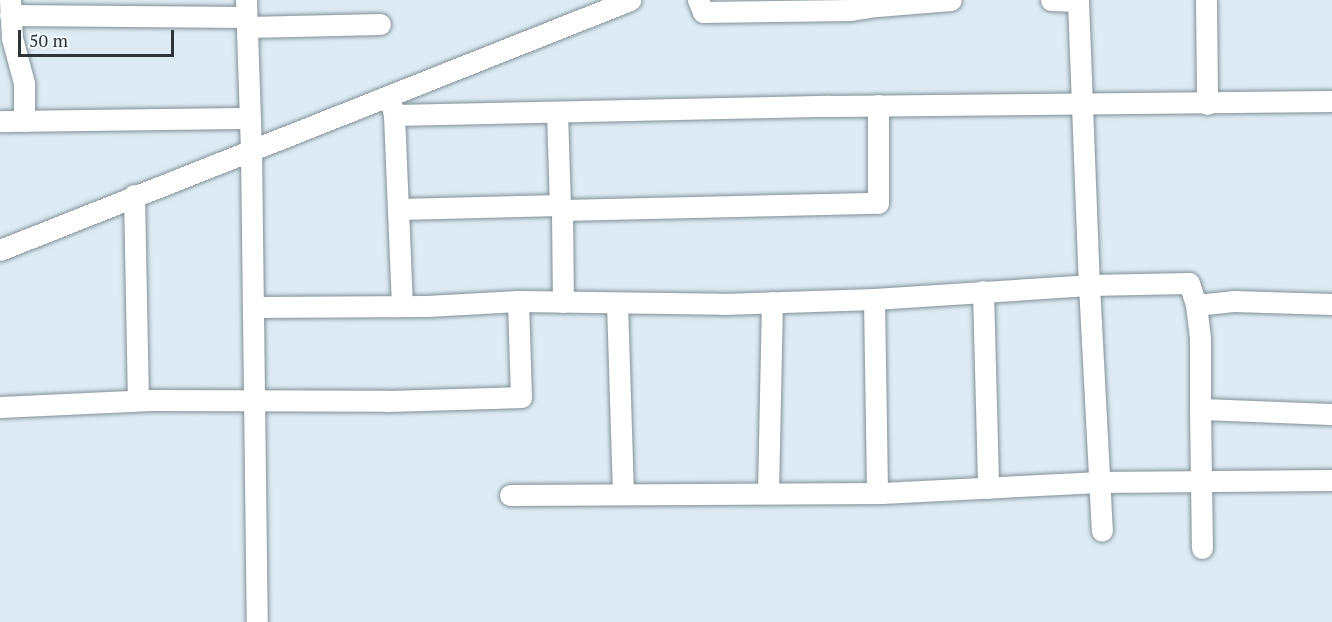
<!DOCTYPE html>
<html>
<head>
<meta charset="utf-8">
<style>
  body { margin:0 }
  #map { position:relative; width:1332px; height:622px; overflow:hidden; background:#ddecf4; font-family:"PT Serif",serif }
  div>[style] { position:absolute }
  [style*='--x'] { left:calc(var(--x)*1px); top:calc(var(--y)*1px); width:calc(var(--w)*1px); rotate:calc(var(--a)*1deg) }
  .roads { filter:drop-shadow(0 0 2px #829097) drop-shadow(0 0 2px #829097) }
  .street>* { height:21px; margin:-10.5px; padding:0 10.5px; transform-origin:10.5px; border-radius:10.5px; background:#fff }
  span { translate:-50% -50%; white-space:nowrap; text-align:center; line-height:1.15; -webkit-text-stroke:5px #eff8fd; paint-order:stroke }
  .scale { position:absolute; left:18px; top:30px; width:156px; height:27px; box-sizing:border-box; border:3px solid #2e3437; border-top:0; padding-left:8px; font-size:18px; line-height:21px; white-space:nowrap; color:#2e3437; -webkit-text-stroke:4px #eff8fd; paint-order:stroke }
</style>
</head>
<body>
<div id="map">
  <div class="roads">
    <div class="street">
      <div style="--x:10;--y:0;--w:38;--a:87"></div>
      <div style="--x:12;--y:38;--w:47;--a:75.1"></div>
      <div style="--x:24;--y:83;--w:38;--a:90"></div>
      <div style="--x:246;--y:0;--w:150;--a:88.1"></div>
      <div style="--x:251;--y:150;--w:472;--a:89.3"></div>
      <div style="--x:698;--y:0;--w:13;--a:67"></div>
      <div style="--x:703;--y:12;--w:148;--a:-0.8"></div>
      <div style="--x:851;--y:10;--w:26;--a:-9"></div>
      <div style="--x:877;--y:0;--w:6;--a:90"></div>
      <div style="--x:877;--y:6;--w:74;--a:-4.6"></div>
      <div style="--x:1051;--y:0;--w:27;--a:2"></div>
      <div style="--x:1078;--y:1;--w:284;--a:87.8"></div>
      <div style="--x:1089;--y:285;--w:100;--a:-1.1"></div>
      <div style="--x:1189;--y:283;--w:23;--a:72"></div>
      <div style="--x:1196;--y:305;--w:37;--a:-6"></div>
      <div style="--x:1233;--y:301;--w:99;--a:1.7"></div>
      <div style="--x:1206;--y:0;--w:104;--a:89.4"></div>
      <div style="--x:10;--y:15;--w:236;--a:0.5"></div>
      <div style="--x:247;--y:27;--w:133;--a:-1.3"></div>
      <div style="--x:389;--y:96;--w:20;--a:75"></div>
      <div style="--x:394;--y:115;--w:436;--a:-1.2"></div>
      <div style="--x:830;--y:106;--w:502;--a:-0.57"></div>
      <div style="--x:557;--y:112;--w:93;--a:88.2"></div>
      <div style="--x:394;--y:115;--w:191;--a:87.6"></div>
      <div style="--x:0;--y:121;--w:250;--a:-0.7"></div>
      <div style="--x:134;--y:195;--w:205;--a:88.9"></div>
      <div style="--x:399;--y:209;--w:161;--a:-1.4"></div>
      <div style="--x:560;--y:205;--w:5;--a:68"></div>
      <div style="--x:562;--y:210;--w:316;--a:-1.3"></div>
      <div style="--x:878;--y:203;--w:98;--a:-90"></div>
      <div style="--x:562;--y:210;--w:92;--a:89.4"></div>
      <div style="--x:0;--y:250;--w:678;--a:-21.64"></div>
      <div style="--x:983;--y:291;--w:197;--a:88.5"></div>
      <div style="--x:874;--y:299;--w:194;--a:89.1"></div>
      <div style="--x:617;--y:303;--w:190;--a:88.2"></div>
      <div style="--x:1196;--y:305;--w:33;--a:83"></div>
      <div style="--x:1200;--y:338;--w:71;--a:90"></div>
      <div style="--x:1200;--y:409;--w:132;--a:2.2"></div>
      <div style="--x:253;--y:307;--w:174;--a:-0.3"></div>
      <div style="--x:427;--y:306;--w:91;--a:-3.1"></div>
      <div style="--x:0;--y:407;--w:152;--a:-2.6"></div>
      <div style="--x:152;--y:400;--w:235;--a:0.2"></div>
      <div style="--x:387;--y:401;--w:134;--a:-1.7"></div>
      <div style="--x:521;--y:397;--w:96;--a:-91.8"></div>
      <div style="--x:518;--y:301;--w:205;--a:0.8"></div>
      <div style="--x:723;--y:304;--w:151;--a:-1.9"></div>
      <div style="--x:874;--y:299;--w:215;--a:-3.7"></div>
      <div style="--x:1089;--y:285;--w:246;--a:87"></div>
      <div style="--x:1200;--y:409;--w:139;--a:89.2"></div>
      <div style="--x:768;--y:492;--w:190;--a:-88.8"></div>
      <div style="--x:510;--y:495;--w:372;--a:-0.3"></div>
      <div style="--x:882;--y:493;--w:218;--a:-2.9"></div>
      <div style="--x:1100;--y:482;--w:232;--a:-0.5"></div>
    </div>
  </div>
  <div class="scale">50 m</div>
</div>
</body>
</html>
